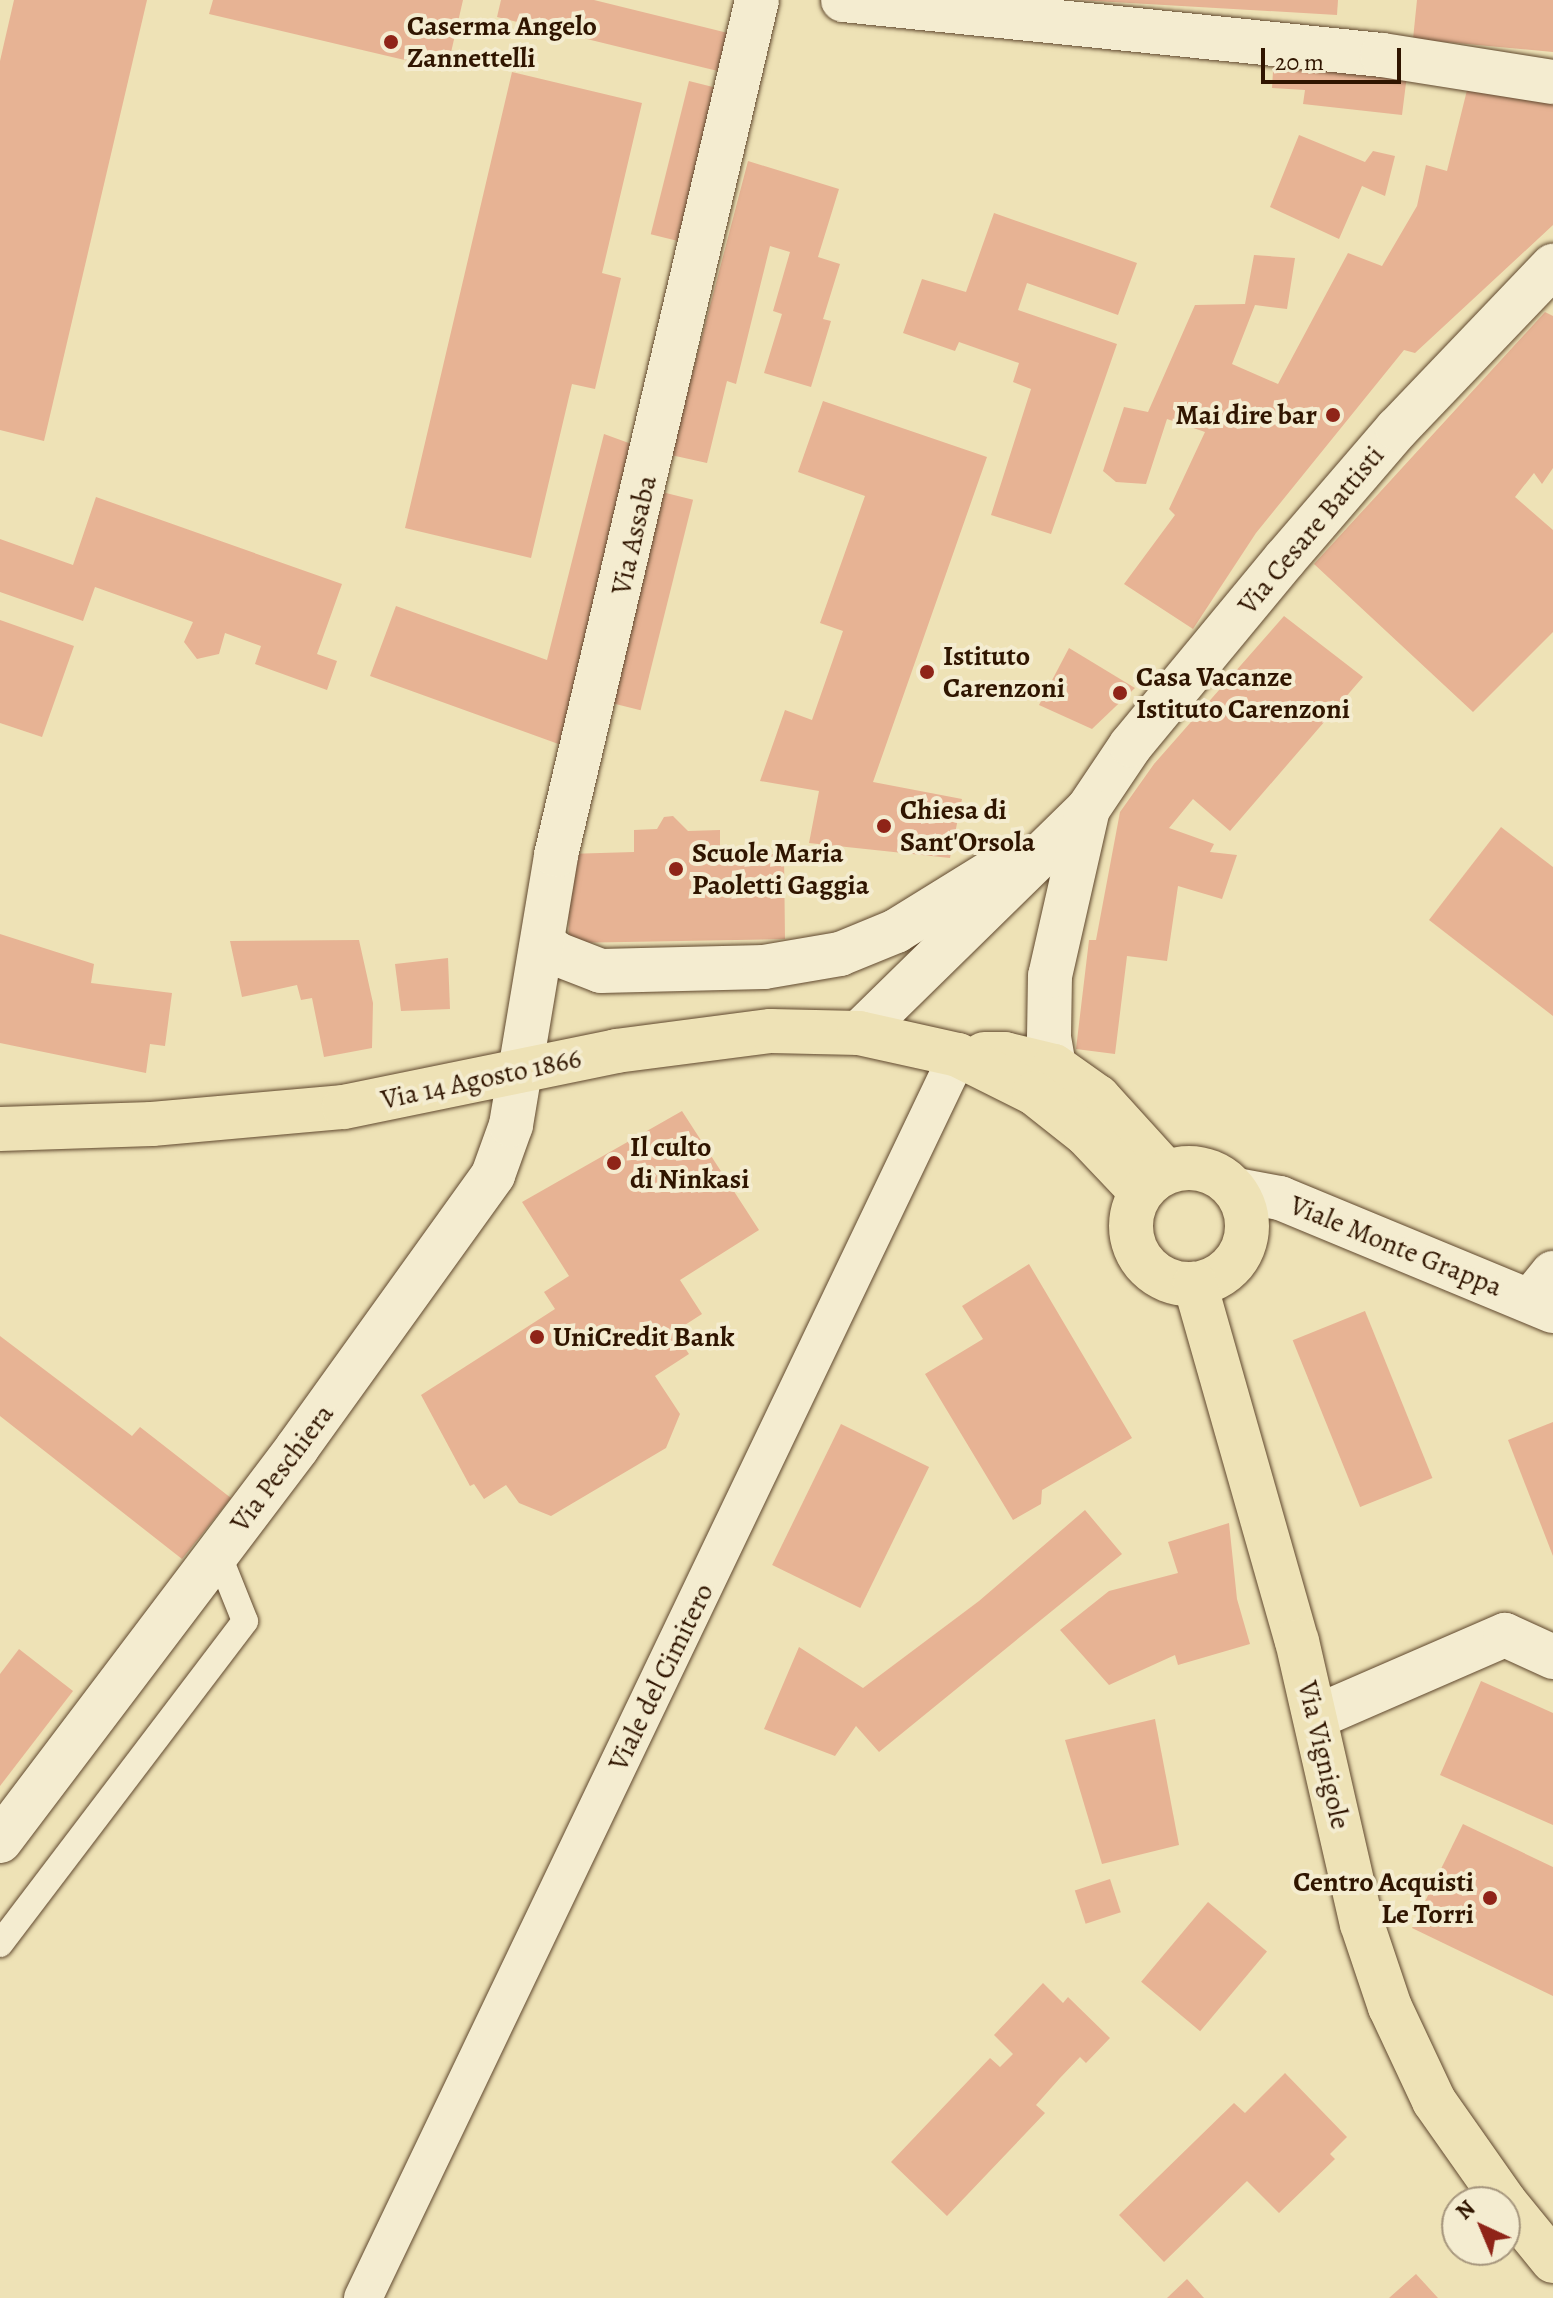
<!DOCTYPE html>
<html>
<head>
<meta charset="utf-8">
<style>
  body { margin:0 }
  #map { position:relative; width:1553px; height:2298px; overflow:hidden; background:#eee2b6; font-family:Alegreya,serif }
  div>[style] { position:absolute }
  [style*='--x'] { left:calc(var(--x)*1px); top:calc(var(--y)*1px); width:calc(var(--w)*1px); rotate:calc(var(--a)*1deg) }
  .building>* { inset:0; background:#e7b394; transform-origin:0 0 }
  .roads { filter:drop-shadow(0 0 2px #60482e) drop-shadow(0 0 2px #60482e) }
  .service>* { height:26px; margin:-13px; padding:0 13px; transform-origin:13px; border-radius:13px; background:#f4ecd0 }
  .pedestrian>* { height:38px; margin:-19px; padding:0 19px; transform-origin:19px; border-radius:19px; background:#f4ecd0 }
  .minor>* { height:44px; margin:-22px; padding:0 22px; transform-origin:22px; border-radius:22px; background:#f4ecd0 }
  .tertiary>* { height:44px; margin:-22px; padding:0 22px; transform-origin:22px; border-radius:22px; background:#f4ecd0 }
  .primary>* { height:44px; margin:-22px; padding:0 22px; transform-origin:22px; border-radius:22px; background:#eee2b6 }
  .primary>.ring { margin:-22px; padding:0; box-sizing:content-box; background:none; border:44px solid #eee2b6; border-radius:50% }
  .dots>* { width:22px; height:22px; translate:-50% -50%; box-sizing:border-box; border:4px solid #f4ecd0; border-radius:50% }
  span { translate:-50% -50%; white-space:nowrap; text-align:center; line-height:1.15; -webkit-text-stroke:8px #f4ecd0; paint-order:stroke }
  .poi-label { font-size:28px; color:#301500; font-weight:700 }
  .left { translate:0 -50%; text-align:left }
  .right { translate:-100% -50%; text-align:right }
  .street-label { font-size:28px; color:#301500 }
  .north { position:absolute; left:1441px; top:2186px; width:80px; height:80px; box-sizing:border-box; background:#f4ecd0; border:2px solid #a6967d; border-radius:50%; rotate:316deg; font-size:22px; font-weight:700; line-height:32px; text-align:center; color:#301500 }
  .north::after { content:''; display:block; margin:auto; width:28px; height:36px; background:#8f2418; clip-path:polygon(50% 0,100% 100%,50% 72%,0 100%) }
  .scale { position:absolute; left:1261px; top:48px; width:140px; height:36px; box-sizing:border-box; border:4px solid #301500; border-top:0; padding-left:10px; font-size:24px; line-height:28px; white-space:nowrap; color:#301500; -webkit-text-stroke:6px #f4ecd0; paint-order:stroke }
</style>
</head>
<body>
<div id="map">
  <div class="building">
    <div style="clip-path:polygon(14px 0,147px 0,44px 441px,0 430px,0 61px)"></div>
    <div style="clip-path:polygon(213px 0,463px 0,447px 70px,209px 14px)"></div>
    <div style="clip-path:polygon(501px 0,594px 0,736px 35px,726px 73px,497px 17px)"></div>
    <div style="clip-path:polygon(1078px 0,1338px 0,1337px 15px)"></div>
    <div style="clip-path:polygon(1417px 0,1553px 0,1553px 52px,1413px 39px)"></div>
    <div style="clip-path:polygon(1274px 55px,1408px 67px,1402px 115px,1303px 104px,1305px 90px,1272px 88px)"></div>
    <div style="clip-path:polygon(512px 72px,642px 103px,602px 273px,621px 278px,595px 389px,572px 384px,531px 558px,405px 528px)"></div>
    <div style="left:689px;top:81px;width:33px;height:158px;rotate:14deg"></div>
    <div style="clip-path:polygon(1469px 82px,1511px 88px,1553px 103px,1553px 225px,1415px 353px,1404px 350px,1256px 533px,1193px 629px,1124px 584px,1175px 515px,1169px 509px,1205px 432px,1167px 419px,1146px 484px,1116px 482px,1103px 471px,1124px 407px,1148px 412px,1195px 305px,1245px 304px,1254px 255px,1295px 258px,1287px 309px,1255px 305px,1232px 364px,1278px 384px,1348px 253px,1382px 266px,1417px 206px,1426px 165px,1447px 171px)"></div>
    <div style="clip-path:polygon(1299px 135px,1365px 162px,1373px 151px,1395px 156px,1385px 196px,1362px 186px,1339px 239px,1270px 207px)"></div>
    <div style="clip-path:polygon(748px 161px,839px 189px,818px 257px,840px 264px,823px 319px,831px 321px,811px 387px,764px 373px,782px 314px,773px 311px,790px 252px,770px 246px,736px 384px,727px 381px,707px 463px,671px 455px)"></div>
    <div style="clip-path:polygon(994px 213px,1137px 263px,1118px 315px,1027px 283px,1018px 310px,1117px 344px,1051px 534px,991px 515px,1031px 389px,1013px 382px,1019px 363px,959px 342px,955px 351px,903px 333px,922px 279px,966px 292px)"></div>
    <div style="clip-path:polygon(1545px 312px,1553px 316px,1553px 468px,1542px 484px,1534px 473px,1515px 497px,1553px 530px,1553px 632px,1473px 712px,1314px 564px)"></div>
    <div style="clip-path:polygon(823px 401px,987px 457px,873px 782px,962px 799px,950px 858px,809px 843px,819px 791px,760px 781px,785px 710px,812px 720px,843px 631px,820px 623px,865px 496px,798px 472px)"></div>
    <div style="clip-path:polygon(604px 434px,637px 446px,564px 746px,370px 676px,396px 606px,547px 660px)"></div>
    <div style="left:662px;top:492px;width:32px;height:217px;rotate:14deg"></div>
    <div style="clip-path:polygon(96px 497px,342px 584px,317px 654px,337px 661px,327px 690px,255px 664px,261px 646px,225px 633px,219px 654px,197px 659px,184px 642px,193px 622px,95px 587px,83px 621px,0 592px,0 539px,73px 565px)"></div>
    <div style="clip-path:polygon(1284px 616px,1363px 677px,1230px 831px,1193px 799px,1169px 828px,1214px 844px,1210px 852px,1237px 855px,1222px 899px,1178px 886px,1167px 961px,1127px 956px,1115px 1054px,1076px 1049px,1089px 940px,1096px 940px,1120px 812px,1154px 764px)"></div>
    <div style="clip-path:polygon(0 620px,74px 646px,42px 737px,0 723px)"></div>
    <div style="clip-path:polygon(1069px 648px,1135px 688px,1092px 729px,1039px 705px)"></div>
    <div style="clip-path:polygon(673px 816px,688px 831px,720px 830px,720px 854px,784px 854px,785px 939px,569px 943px,567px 854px,634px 852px,634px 830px,657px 829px,664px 817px)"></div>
    <div style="clip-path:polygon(1501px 827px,1553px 867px,1553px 1016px,1429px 920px)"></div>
    <div style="clip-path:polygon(0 934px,94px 964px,91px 983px,172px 993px,165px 1046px,150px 1044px,146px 1073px,0 1043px)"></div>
    <div style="clip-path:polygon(359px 940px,373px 1003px,372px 1048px,324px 1057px,312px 998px,301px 1000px,297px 985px,242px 997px,230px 941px)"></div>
    <div style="clip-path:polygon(448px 958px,450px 1009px,401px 1011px,395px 964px)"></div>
    <div style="clip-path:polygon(682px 1111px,759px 1230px,680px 1280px,702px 1314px,674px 1332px,689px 1354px,655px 1376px,680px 1414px,666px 1448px,551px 1516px,519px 1503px,506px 1485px,484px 1499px,474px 1484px,470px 1486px,421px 1395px,555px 1309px,544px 1292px,569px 1276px,522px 1202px)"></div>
    <div style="clip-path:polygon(1029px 1264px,1132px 1438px,1042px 1490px,1041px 1504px,1013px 1520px,925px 1374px,983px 1339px,962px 1306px)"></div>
    <div style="left:1365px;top:1311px;width:180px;height:78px;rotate:68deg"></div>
    <div style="clip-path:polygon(0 1336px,132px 1436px,140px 1427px,231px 1498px,182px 1559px,0 1416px)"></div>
    <div style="clip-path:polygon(1553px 1422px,1553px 1556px,1508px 1440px)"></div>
    <div style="left:841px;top:1424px;width:98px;height:157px;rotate:26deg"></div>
    <div style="clip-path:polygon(1085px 1510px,1122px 1554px,879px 1752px,856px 1726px,835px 1756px,764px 1729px,799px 1647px,863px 1688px,979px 1601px)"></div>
    <div style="clip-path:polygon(1229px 1523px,1237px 1599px,1250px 1644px,1178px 1665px,1175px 1655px,1109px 1685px,1060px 1630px,1109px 1591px,1178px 1573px,1168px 1542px)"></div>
    <div style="clip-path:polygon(19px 1649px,73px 1691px,0 1786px,0 1674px)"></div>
    <div style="clip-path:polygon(1481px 1681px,1553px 1713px,1553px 1825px,1440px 1775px)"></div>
    <div style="clip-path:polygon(1155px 1719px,1179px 1845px,1102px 1864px,1065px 1740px)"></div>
    <div style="clip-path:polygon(1463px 1824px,1553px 1867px,1553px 1996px,1412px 1928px)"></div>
    <div style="left:1110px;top:1879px;width:35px;height:37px;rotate:72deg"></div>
    <div style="left:1208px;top:1902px;width:77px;height:104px;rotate:40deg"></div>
    <div style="clip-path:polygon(1043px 1983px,1063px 2003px,1068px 1997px,1110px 2038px,1086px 2063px,1080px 2057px,1060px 2078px,1036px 2105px,1045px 2113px,947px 2216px,891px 2162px,990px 2058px,1000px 2067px,1013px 2054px,994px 2035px)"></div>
    <div style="clip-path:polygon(1285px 2073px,1347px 2137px,1330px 2154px,1335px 2159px,1279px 2213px,1247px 2181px,1164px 2262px,1119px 2215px,1234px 2103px,1245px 2113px)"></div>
    <div style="clip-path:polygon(1416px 2274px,1438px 2298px,1389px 2298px)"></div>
    <div style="clip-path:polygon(1187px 2279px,1204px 2298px,1167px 2298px)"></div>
  </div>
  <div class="roads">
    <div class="service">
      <div style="--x:0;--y:1944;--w:405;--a:-52.8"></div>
      <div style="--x:245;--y:1621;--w:72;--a:-111.9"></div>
    </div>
    <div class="pedestrian">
      <div style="--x:363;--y:2298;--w:1378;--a:-64.42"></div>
    </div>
    <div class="minor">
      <div style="--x:543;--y:943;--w:18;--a:38"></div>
      <div style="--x:557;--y:954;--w:47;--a:21.1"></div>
      <div style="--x:601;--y:971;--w:163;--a:-1.4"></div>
      <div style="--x:764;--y:967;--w:77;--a:-9.7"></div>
      <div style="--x:840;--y:954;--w:61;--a:-22.3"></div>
      <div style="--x:896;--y:931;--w:127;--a:-31.8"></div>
      <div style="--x:859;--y:1033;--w:320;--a:-44.4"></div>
      <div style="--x:1088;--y:809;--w:77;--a:-56.1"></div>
      <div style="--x:1131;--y:745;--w:241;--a:-50.4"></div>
      <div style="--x:1285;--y:559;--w:172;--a:-49.3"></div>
      <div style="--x:1397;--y:429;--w:226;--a:-46.3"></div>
      <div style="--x:1054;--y:1066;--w:28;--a:-100"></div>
      <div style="--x:1049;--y:1038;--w:62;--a:-89.1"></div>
      <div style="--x:1050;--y:976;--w:171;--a:-77.2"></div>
      <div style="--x:1531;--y:1300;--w:35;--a:-51"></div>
      <div style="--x:1316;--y:1717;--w:206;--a:-23.5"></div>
      <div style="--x:1505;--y:1635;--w:53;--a:24.6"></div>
      <div style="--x:0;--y:1841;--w:493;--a:-52.9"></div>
      <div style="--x:297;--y:1448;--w:336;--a:-54.3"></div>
      <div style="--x:493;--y:1175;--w:53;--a:-70.2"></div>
      <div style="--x:511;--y:1125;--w:274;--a:-80.5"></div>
      <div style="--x:556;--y:855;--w:878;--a:-76.77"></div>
    </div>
    <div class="tertiary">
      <div style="--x:843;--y:0;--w:542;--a:5.83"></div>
      <div style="--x:1382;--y:55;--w:173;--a:9"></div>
      <div style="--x:1236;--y:1190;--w:45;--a:10.3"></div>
      <div style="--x:1280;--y:1198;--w:295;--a:22.5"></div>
    </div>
    <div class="primary">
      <div style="--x:984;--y:1054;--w:21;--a:0"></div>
      <div style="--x:1005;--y:1054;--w:50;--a:13.8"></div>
      <div style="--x:1054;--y:1066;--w:54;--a:35.2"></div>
      <div style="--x:1098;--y:1097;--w:101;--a:47.8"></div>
      <div style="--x:0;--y:1129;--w:152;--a:-1.9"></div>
      <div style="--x:152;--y:1124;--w:193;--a:-5.1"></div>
      <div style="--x:344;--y:1107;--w:278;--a:-11.6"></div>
      <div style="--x:616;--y:1051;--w:156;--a:-7.4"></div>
      <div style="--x:771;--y:1031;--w:88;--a:1.3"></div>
      <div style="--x:859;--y:1033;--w:101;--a:12.5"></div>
      <div style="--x:958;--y:1055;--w:85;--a:26.6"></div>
      <div style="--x:1034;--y:1093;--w:66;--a:38.3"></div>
      <div style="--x:1086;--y:1134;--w:80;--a:46.5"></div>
      <div class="ring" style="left:1131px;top:1168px;width:72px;height:72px"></div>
      <div style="--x:1195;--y:1284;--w:371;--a:74.1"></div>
      <div style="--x:1297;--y:1641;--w:290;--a:77.1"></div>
      <div style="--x:1362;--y:1924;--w:88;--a:71.4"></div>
      <div style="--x:1390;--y:2007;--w:104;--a:64.9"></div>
      <div style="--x:1434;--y:2101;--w:123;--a:54.9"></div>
      <div style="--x:1505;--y:2202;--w:76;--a:50.9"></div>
    </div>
  </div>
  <div class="dots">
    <div style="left:391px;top:42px;background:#8f2418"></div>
    <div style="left:1333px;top:415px;background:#8f2418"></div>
    <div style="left:927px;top:672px;background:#8f2418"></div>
    <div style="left:1120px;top:693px;background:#8f2418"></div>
    <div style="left:884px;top:826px;background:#8f2418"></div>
    <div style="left:676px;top:869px;background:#8f2418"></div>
    <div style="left:614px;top:1163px;background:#8f2418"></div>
    <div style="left:537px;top:1337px;background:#8f2418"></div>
    <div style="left:1490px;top:1898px;background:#8f2418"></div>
  </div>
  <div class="poi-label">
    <span class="left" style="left:407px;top:42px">Caserma Angelo<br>Zannettelli</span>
    <span class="right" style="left:1317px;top:415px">Mai dire bar</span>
    <span class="left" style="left:943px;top:672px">Istituto<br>Carenzoni</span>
    <span class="left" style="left:1136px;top:693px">Casa Vacanze<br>Istituto Carenzoni</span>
    <span class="left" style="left:900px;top:826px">Chiesa di<br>Sant'Orsola</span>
    <span class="left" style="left:692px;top:869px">Scuole Maria<br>Paoletti Gaggia</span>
    <span class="left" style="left:630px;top:1163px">Il culto<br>di Ninkasi</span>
    <span class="left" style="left:553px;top:1337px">UniCredit Bank</span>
    <span class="right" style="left:1474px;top:1898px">Centro Acquisti<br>Le Torri</span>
  </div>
  <div class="street-label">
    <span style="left:1311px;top:530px;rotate:-50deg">Via Cesare Battisti</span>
    <span style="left:634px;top:535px;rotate:-77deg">Via Assaba</span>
    <span style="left:481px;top:1079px;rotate:-12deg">Via 14 Agosto 1866</span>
    <span style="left:1396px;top:1246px;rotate:22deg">Viale Monte Grappa</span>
    <span style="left:282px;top:1468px;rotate:-53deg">Via Peschiera</span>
    <span style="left:661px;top:1677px;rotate:-64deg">Viale del Cimitero</span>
    <span style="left:1324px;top:1755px;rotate:77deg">Via Vignigole</span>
  </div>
  <div class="north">N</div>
  <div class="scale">20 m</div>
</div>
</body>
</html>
